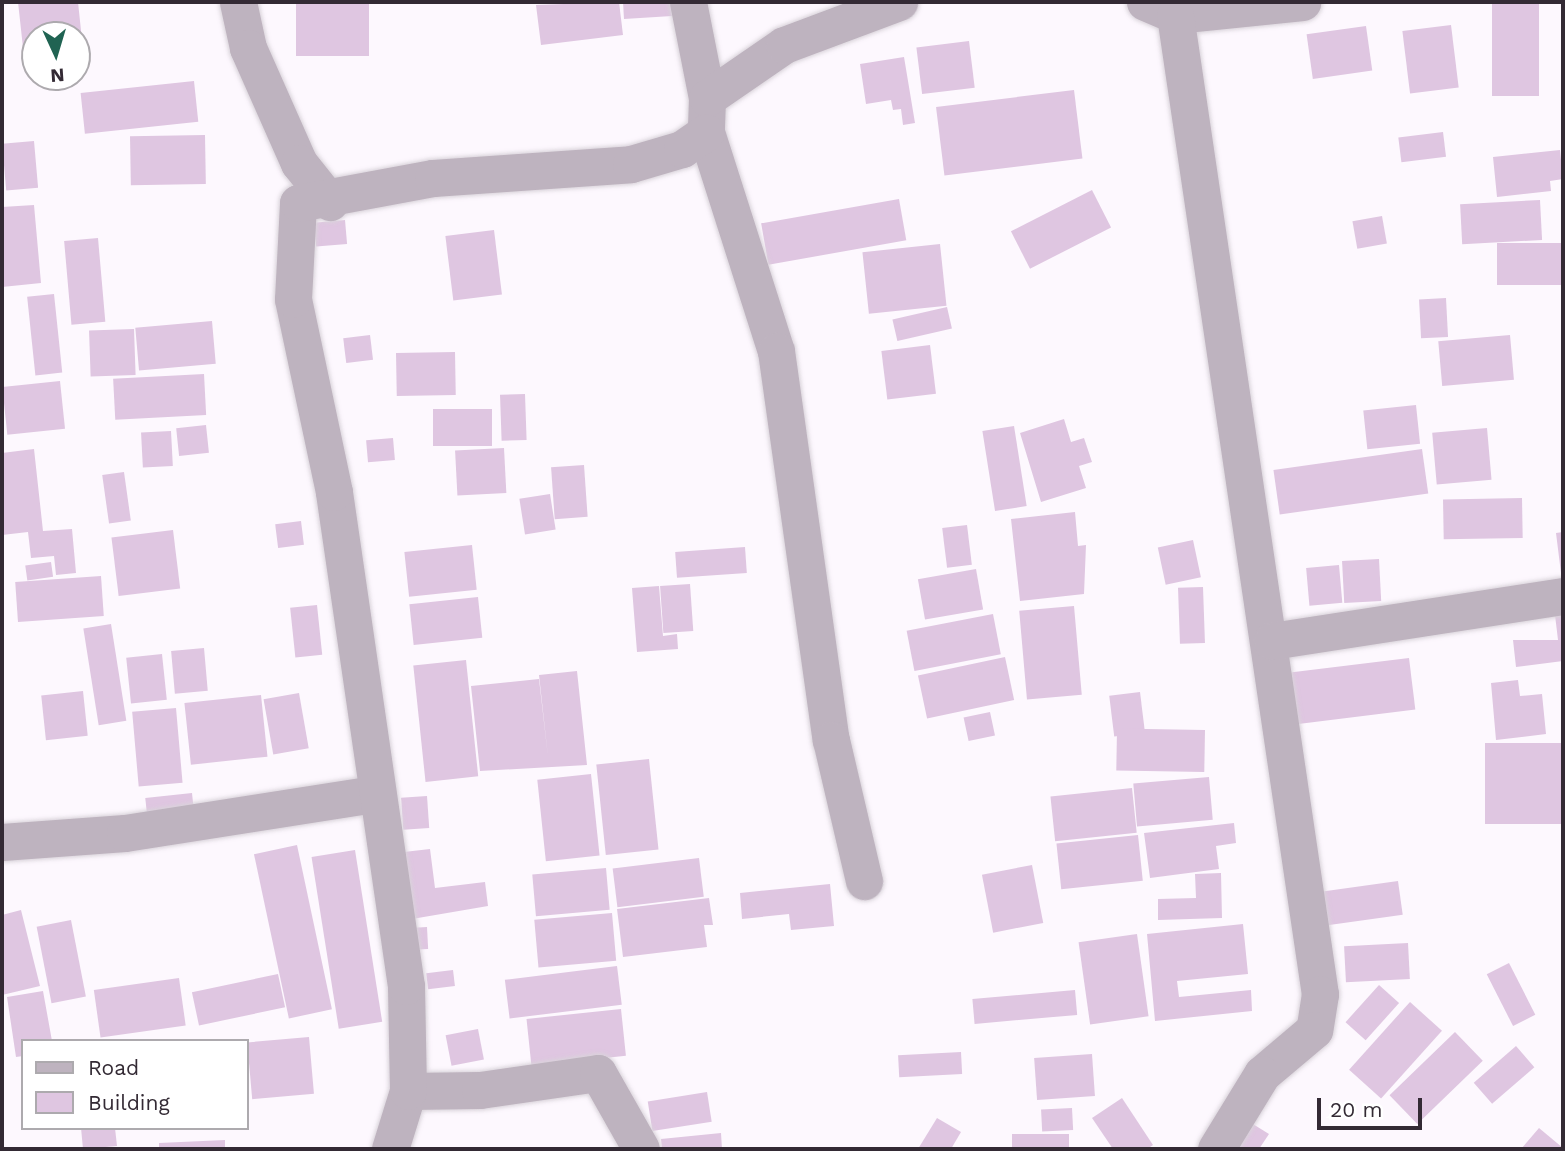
<!DOCTYPE html>
<html>
<head>
<meta charset="utf-8">
<style>
  body { margin:0 }
  #map { position:relative; width:1565px; height:1151px; overflow:hidden; background:#fdf8fe; font-family:"Work Sans",sans-serif }
  div>[style] { position:absolute }
  [style*='--x'] { left:calc(var(--x)*1px); top:calc(var(--y)*1px); width:calc(var(--w)*1px); rotate:calc(var(--a)*1deg) }
  .building>* { inset:0; background:#dfc6e1; transform-origin:0 0 }
  .roads { filter:drop-shadow(0 0 2px #d9d3da) drop-shadow(0 0 2px #d9d3da) }
  .minor>* { height:37px; margin:-18.5px; padding:0 18.5px; transform-origin:18.5px; border-radius:18.5px; background:#beb3bf }
  span { translate:-50% -50%; white-space:nowrap; text-align:center; line-height:1.15; -webkit-text-stroke:5px #fff; paint-order:stroke }
  .frame { position:absolute; inset:0; border:4px solid #332a34; pointer-events:none }
  .legend { position:absolute; left:21px; top:1039px; width:228px; height:91px; box-sizing:border-box; background:#fff; border:2px solid #adaaae; margin:0; padding:9px 12px; list-style:none; font-size:21px; color:#332a34 }
  .legend li { display:flex; align-items:center; gap:14px; height:35px }
  .legend b { width:35px; border:2px solid #adaaae }
  .north { position:absolute; left:21px; top:21px; width:70px; height:70px; box-sizing:border-box; background:#fff; border:2px solid #adaaae; border-radius:50%; rotate:176deg; font-size:19px; font-weight:700; line-height:28px; text-align:center; color:#332a34 }
  .north::after { content:''; display:block; margin:auto; width:24px; height:32px; background:#206352; clip-path:polygon(50% 0,100% 100%,50% 72%,0 100%) }
  .scale { position:absolute; left:1317px; top:1098px; width:105px; height:32px; box-sizing:border-box; border:4px solid #332a34; border-top:0; padding-left:9px; font-size:21px; line-height:24px; white-space:nowrap; color:#332a34; -webkit-text-stroke:5px #fff; paint-order:stroke }
</style>
</head>
<body>
<div id="map">
  <div class="building">
    <div style="clip-path:polygon(18px 2px,78px 2px,84px 59px,77px 60px,77px 35px,35px 35px,35px 65px,25px 66px)"></div>
    <div style="left:296px;top:2px;width:73px;height:54px"></div>
    <div style="clip-path:polygon(619px 2px,623px 35px,541px 45px,536px 5px)"></div>
    <div style="clip-path:polygon(623px 2px,671px 2px,672px 16px,624px 19px)"></div>
    <div style="left:1492px;top:2px;width:47px;height:94px"></div>
    <div style="left:1451px;top:25px;width:63px;height:49px;rotate:83deg"></div>
    <div style="left:1366px;top:26px;width:45px;height:60px;rotate:82deg"></div>
    <div style="left:969px;top:41px;width:47px;height:53px;rotate:83deg"></div>
    <div style="clip-path:polygon(904px 57px,915px 123px,903px 125px,901px 109px,893px 110px,891px 100px,866px 104px,860px 64px)"></div>
    <div style="left:194px;top:81px;width:41px;height:114px;rotate:84deg"></div>
    <div style="left:1074px;top:90px;width:69px;height:139px;rotate:83deg"></div>
    <div style="left:1443px;top:132px;width:25px;height:45px;rotate:83deg"></div>
    <div style="left:205px;top:135px;width:49px;height:75px;rotate:89deg"></div>
    <div style="left:34px;top:141px;width:47px;height:32px;rotate:85deg"></div>
    <div style="clip-path:polygon(1560px 150px,1563px 179px,1550px 181px,1551px 191px,1497px 197px,1493px 157px)"></div>
    <div style="left:1092px;top:190px;width:42px;height:91px;rotate:63deg"></div>
    <div style="left:899px;top:199px;width:42px;height:140px;rotate:80deg"></div>
    <div style="left:1540px;top:200px;width:40px;height:80px;rotate:87deg"></div>
    <div style="clip-path:polygon(34px 205px,41px 283px,2px 287px,2px 207px)"></div>
    <div style="left:1382px;top:216px;width:28px;height:30px;rotate:80deg"></div>
    <div style="left:345px;top:220px;width:24px;height:31px;rotate:85deg"></div>
    <div style="left:494px;top:230px;width:65px;height:49px;rotate:83deg"></div>
    <div style="left:98px;top:238px;width:84px;height:34px;rotate:85deg"></div>
    <div style="left:1563px;top:243px;width:42px;height:66px;rotate:90deg"></div>
    <div style="left:940px;top:244px;width:62px;height:78px;rotate:84deg"></div>
    <div style="left:54px;top:294px;width:79px;height:27px;rotate:84deg"></div>
    <div style="left:1446px;top:298px;width:39px;height:27px;rotate:87deg"></div>
    <div style="left:947px;top:307px;width:22px;height:56px;rotate:77deg"></div>
    <div style="left:212px;top:321px;width:43px;height:77px;rotate:85deg"></div>
    <div style="left:134px;top:329px;width:46px;height:45px;rotate:88deg"></div>
    <div style="left:370px;top:335px;width:25px;height:27px;rotate:83deg"></div>
    <div style="left:1510px;top:335px;width:45px;height:72px;rotate:85deg"></div>
    <div style="left:930px;top:345px;width:49px;height:49px;rotate:83deg"></div>
    <div style="left:455px;top:352px;width:43px;height:59px;rotate:89deg"></div>
    <div style="left:204px;top:374px;width:41px;height:91px;rotate:87deg"></div>
    <div style="left:60px;top:381px;width:48px;height:58px;rotate:84deg"></div>
    <div style="left:525px;top:394px;width:46px;height:25px;rotate:88deg"></div>
    <div style="left:1416px;top:405px;width:39px;height:53px;rotate:84deg"></div>
    <div style="left:433px;top:409px;width:59px;height:37px"></div>
    <div style="clip-path:polygon(1064px 419px,1071px 442px,1084px 438px,1092px 462px,1079px 466px,1086px 488px,1041px 502px,1020px 433px)"></div>
    <div style="left:206px;top:425px;width:28px;height:30px;rotate:84deg"></div>
    <div style="left:1014px;top:426px;width:81px;height:32px;rotate:81deg"></div>
    <div style="left:1487px;top:428px;width:52px;height:55px;rotate:85deg"></div>
    <div style="left:171px;top:431px;width:35px;height:30px;rotate:87deg"></div>
    <div style="left:393px;top:438px;width:22px;height:27px;rotate:85deg"></div>
    <div style="left:504px;top:448px;width:45px;height:49px;rotate:87deg"></div>
    <div style="clip-path:polygon(34px 449px,43px 531px,72px 529px,76px 573px,56px 575px,54px 556px,31px 558px,28px 532px,2px 535px,2px 453px)"></div>
    <div style="left:1422px;top:449px;width:45px;height:150px;rotate:82deg"></div>
    <div style="left:584px;top:465px;width:52px;height:33px;rotate:86deg"></div>
    <div style="left:124px;top:472px;width:49px;height:22px;rotate:82deg"></div>
    <div style="left:550px;top:494px;width:36px;height:31px;rotate:81deg"></div>
    <div style="left:1522px;top:498px;width:40px;height:79px;rotate:89deg"></div>
    <div style="clip-path:polygon(1075px 512px,1078px 546px,1086px 545px,1084px 594px,1020px 601px,1011px 519px)"></div>
    <div style="left:301px;top:521px;width:24px;height:26px;rotate:83deg"></div>
    <div style="left:967px;top:525px;width:40px;height:25px;rotate:83deg"></div>
    <div style="left:173px;top:530px;width:59px;height:62px;rotate:83deg"></div>
    <div style="clip-path:polygon(1563px 532px,1563px 580px,1562px 581px,1556px 533px)"></div>
    <div style="left:1193px;top:540px;width:38px;height:36px;rotate:78deg"></div>
    <div style="left:472px;top:545px;width:45px;height:68px;rotate:84deg"></div>
    <div style="left:745px;top:547px;width:26px;height:70px;rotate:86deg"></div>
    <div style="left:1379px;top:559px;width:42px;height:37px;rotate:87deg"></div>
    <div style="left:51px;top:562px;width:15px;height:26px;rotate:82deg"></div>
    <div style="left:1339px;top:565px;width:38px;height:33px;rotate:85deg"></div>
    <div style="left:976px;top:569px;width:41px;height:59px;rotate:80deg"></div>
    <div style="left:101px;top:576px;width:40px;height:86px;rotate:86deg"></div>
    <div style="left:690px;top:584px;width:47px;height:30px;rotate:86deg"></div>
    <div style="clip-path:polygon(659px 586px,663px 636px,677px 634px,678px 649px,637px 652px,632px 588px)"></div>
    <div style="left:1203px;top:587px;width:56px;height:25px;rotate:88deg"></div>
    <div style="left:478px;top:597px;width:41px;height:69px;rotate:84deg"></div>
    <div style="left:317px;top:605px;width:50px;height:27px;rotate:84deg"></div>
    <div style="left:1074px;top:606px;width:89px;height:55px;rotate:85deg"></div>
    <div style="left:993px;top:614px;width:41px;height:88px;rotate:79deg"></div>
    <div style="clip-path:polygon(1555px 615px,1563px 615px,1563px 661px,1516px 667px,1513px 640px,1558px 640px)"></div>
    <div style="left:111px;top:624px;width:98px;height:28px;rotate:81deg"></div>
    <div style="left:204px;top:648px;width:43px;height:33px;rotate:85deg"></div>
    <div style="left:162px;top:654px;width:46px;height:36px;rotate:84deg"></div>
    <div style="left:1005px;top:657px;width:44px;height:89px;rotate:78deg"></div>
    <div style="left:1409px;top:658px;width:52px;height:126px;rotate:83deg"></div>
    <div style="left:466px;top:660px;width:117px;height:53px;rotate:84deg"></div>
    <div style="clip-path:polygon(577px 671px,587px 765px,480px 771px,471px 686px,539px 679px,548px 757px,539px 675px)"></div>
    <div style="clip-path:polygon(1518px 680px,1520px 696px,1542px 694px,1546px 734px,1496px 740px,1491px 683px)"></div>
    <div style="left:83px;top:691px;width:45px;height:42px;rotate:84deg"></div>
    <div style="left:1140px;top:692px;width:41px;height:31px;rotate:83deg"></div>
    <div style="left:299px;top:693px;width:56px;height:36px;rotate:80deg"></div>
    <div style="left:261px;top:695px;width:62px;height:77px;rotate:84deg"></div>
    <div style="left:176px;top:708px;width:75px;height:44px;rotate:85deg"></div>
    <div style="left:990px;top:712px;width:24px;height:27px;rotate:78deg"></div>
    <div style="left:1205px;top:730px;width:42px;height:88px;rotate:91deg"></div>
    <div style="left:1563px;top:743px;width:81px;height:78px;rotate:90deg"></div>
    <div style="left:649px;top:759px;width:91px;height:53px;rotate:84deg"></div>
    <div style="left:591px;top:774px;width:82px;height:54px;rotate:84deg"></div>
    <div style="left:1209px;top:777px;width:43px;height:76px;rotate:85deg"></div>
    <div style="left:1132px;top:788px;width:45px;height:82px;rotate:84deg"></div>
    <div style="left:192px;top:793px;width:18px;height:47px;rotate:84deg"></div>
    <div style="left:427px;top:796px;width:32px;height:26px;rotate:86deg"></div>
    <div style="clip-path:polygon(1234px 823px,1236px 843px,1216px 846px,1219px 869px,1150px 878px,1144px 833px)"></div>
    <div style="left:1138px;top:835px;width:46px;height:82px;rotate:84deg"></div>
    <div style="left:297px;top:845px;width:168px;height:44px;rotate:78deg"></div>
    <div style="clip-path:polygon(430px 849px,435px 888px,485px 882px,488px 906px,412px 919px,404px 852px)"></div>
    <div style="left:355px;top:850px;width:174px;height:44px;rotate:81deg"></div>
    <div style="left:699px;top:858px;width:39px;height:87px;rotate:83deg"></div>
    <div style="left:1032px;top:865px;width:59px;height:51px;rotate:79deg"></div>
    <div style="left:606px;top:868px;width:42px;height:74px;rotate:85deg"></div>
    <div style="clip-path:polygon(1221px 873px,1222px 918px,1158px 920px,1158px 899px,1196px 898px,1195px 874px)"></div>
    <div style="left:1398px;top:881px;width:34px;height:76px;rotate:82deg"></div>
    <div style="clip-path:polygon(830px 884px,834px 926px,791px 930px,789px 914px,742px 919px,740px 893px)"></div>
    <div style="clip-path:polygon(709px 898px,713px 925px,704px 925px,707px 947px,623px 957px,617px 909px)"></div>
    <div style="clip-path:polygon(21px 910px,40px 986px,2px 995px,2px 915px)"></div>
    <div style="left:612px;top:913px;width:48px;height:78px;rotate:85deg"></div>
    <div style="left:71px;top:920px;width:78px;height:35px;rotate:79deg"></div>
    <div style="clip-path:polygon(1243px 924px,1248px 974px,1177px 981px,1179px 997px,1251px 990px,1252px 1011px,1155px 1021px,1147px 934px)"></div>
    <div style="left:427px;top:927px;width:22px;height:22px;rotate:87deg"></div>
    <div style="left:1137px;top:934px;width:83px;height:59px;rotate:82deg"></div>
    <div style="left:1408px;top:943px;width:36px;height:64px;rotate:87deg"></div>
    <div style="left:1509px;top:963px;width:58px;height:25px;rotate:63deg"></div>
    <div style="left:617px;top:966px;width:39px;height:113px;rotate:83deg"></div>
    <div style="left:453px;top:970px;width:16px;height:27px;rotate:83deg"></div>
    <div style="left:278px;top:974px;width:34px;height:88px;rotate:78deg"></div>
    <div style="left:179px;top:978px;width:48px;height:86px;rotate:82deg"></div>
    <div style="left:1379px;top:985px;width:27px;height:50px;rotate:42deg"></div>
    <div style="left:1075px;top:990px;width:25px;height:103px;rotate:85deg"></div>
    <div style="clip-path:polygon(43px 991px,52px 1041px,23px 1041px,23px 1056px,16px 1057px,7px 997px)"></div>
    <div style="left:1410px;top:1002px;width:43px;height:91px;rotate:42deg"></div>
    <div style="left:621px;top:1009px;width:47px;height:95px;rotate:84deg"></div>
    <div style="left:478px;top:1029px;width:31px;height:33px;rotate:79deg"></div>
    <div style="left:1455px;top:1032px;width:40px;height:91px;rotate:46deg"></div>
    <div style="left:309px;top:1037px;width:57px;height:62px;rotate:85deg"></div>
    <div style="left:1516px;top:1046px;width:28px;height:56px;rotate:49deg"></div>
    <div style="left:961px;top:1052px;width:22px;height:63px;rotate:87deg"></div>
    <div style="left:1092px;top:1054px;width:42px;height:58px;rotate:86deg"></div>
    <div style="left:707px;top:1092px;width:30px;height:60px;rotate:81deg"></div>
    <div style="clip-path:polygon(1122px 1098px,1153px 1145px,1147px 1149px,1113px 1149px,1092px 1118px)"></div>
    <div style="left:1072px;top:1108px;width:22px;height:31px;rotate:87deg"></div>
    <div style="clip-path:polygon(937px 1118px,961px 1132px,951px 1149px,918px 1149px)"></div>
    <div style="clip-path:polygon(1248px 1121px,1269px 1134px,1259px 1149px,1230px 1149px)"></div>
    <div style="clip-path:polygon(81px 1128px,115px 1128px,117px 1146px,83px 1149px)"></div>
    <div style="clip-path:polygon(1539px 1128px,1563px 1148px,1563px 1149px,1521px 1149px)"></div>
    <div style="clip-path:polygon(721px 1133px,722px 1149px,662px 1149px,661px 1139px)"></div>
    <div style="left:1012px;top:1134px;width:57px;height:15px"></div>
    <div style="clip-path:polygon(225px 1140px,225px 1149px,159px 1149px,159px 1143px)"></div>
  </div>
  <div class="roads">
    <div class="minor">
      <div style="--x:238;--y:2;--w:47;--a:77.7"></div>
      <div style="--x:248;--y:48;--w:126;--a:66.1"></div>
      <div style="--x:299;--y:163;--w:50;--a:51.5"></div>
      <div style="--x:688;--y:2;--w:98;--a:78.8"></div>
      <div style="--x:707;--y:98;--w:34;--a:92"></div>
      <div style="--x:706;--y:132;--w:230;--a:72.3"></div>
      <div style="--x:776;--y:351;--w:393;--a:82"></div>
      <div style="--x:831;--y:740;--w:145;--a:76.8"></div>
      <div style="--x:1145;--y:2;--w:33;--a:23"></div>
      <div style="--x:1175;--y:15;--w:128;--a:-5.8"></div>
      <div style="--x:1175;--y:15;--w:990;--a:81.58"></div>
      <div style="--x:1320;--y:994;--w:36;--a:99"></div>
      <div style="--x:1314;--y:1030;--w:68;--a:139.8"></div>
      <div style="--x:1262;--y:1074;--w:88;--a:121.5"></div>
      <div style="--x:707;--y:98;--w:93;--a:-34.5"></div>
      <div style="--x:784;--y:45;--w:123;--a:-20.5"></div>
      <div style="--x:1272;--y:641;--w:294;--a:-8.8"></div>
      <div style="--x:2;--y:842;--w:123;--a:-4.2"></div>
      <div style="--x:125;--y:833;--w:252;--a:-8.9"></div>
      <div style="--x:408;--y:1091;--w:72;--a:-0.8"></div>
      <div style="--x:480;--y:1090;--w:119;--a:-8.2"></div>
      <div style="--x:598;--y:1073;--w:87;--a:60.5"></div>
      <div style="--x:390;--y:1149;--w:61;--a:-72.8"></div>
      <div style="--x:408;--y:1091;--w:105;--a:-91.1"></div>
      <div style="--x:406;--y:986;--w:499;--a:-98.3"></div>
      <div style="--x:334;--y:492;--w:197;--a:-102"></div>
      <div style="--x:293;--y:299;--w:96;--a:-87"></div>
      <div style="--x:298;--y:203;--w:137;--a:-10.5"></div>
      <div style="--x:433;--y:178;--w:198;--a:-4"></div>
      <div style="--x:631;--y:164;--w:53;--a:-16.4"></div>
      <div style="--x:682;--y:149;--w:29;--a:-35"></div>
    </div>
  </div>
  <div class="frame"></div>
  <ul class="legend">
  <li><b style="height:9px;background:#beb3bf"></b>Road</li>
  <li><b style="height:19px;background:#dfc6e1"></b>Building</li>
  </ul>
  <div class="north">N</div>
  <div class="scale">20 m</div>
</div>
</body>
</html>
